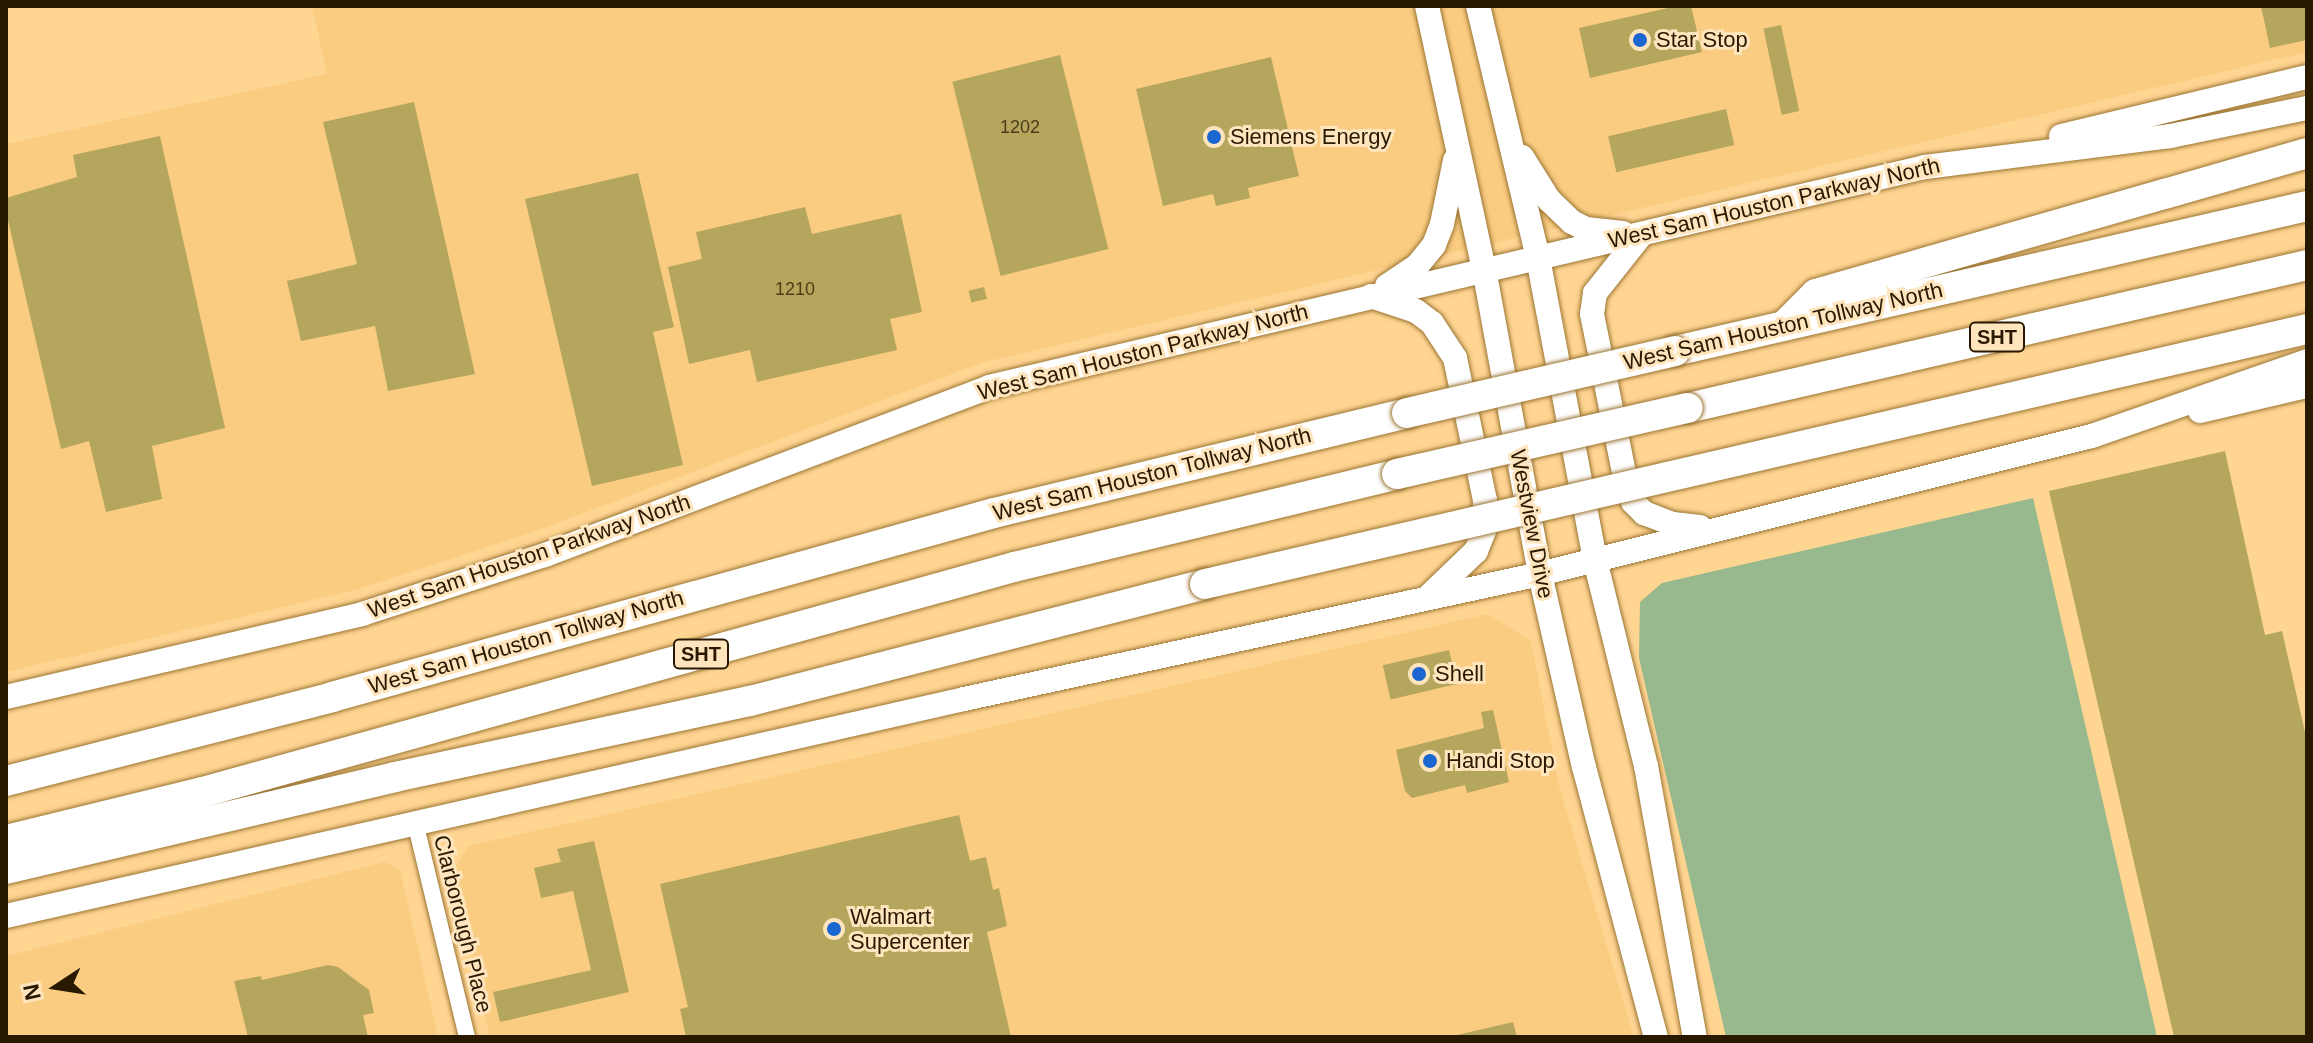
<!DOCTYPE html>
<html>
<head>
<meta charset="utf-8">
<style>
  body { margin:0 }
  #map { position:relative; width:2313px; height:1043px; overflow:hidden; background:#ffd592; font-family:Helvetica,sans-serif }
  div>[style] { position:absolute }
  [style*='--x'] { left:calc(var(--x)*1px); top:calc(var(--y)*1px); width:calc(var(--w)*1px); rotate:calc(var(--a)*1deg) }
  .built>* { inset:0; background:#facc81 }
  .green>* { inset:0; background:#98b88e }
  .building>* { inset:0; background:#b4a65c; transform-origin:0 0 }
  .roads { filter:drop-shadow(0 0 2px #9b7533) drop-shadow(0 0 2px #9b7533) }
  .minor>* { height:16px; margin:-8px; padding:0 8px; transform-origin:8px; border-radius:8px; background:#fff }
  .secondary>* { height:24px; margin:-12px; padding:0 12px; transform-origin:12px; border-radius:12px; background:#fff }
  .motorway>* { height:30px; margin:-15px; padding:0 15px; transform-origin:15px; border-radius:15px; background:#fff }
  .bridges { filter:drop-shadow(0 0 2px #9b7533) drop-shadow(0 0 2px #9b7533) }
  .motorway-bridge>* { height:30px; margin:-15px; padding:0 15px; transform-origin:15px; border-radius:15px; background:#fff }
  .dots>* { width:22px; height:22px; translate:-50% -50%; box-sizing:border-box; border:4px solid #fee5be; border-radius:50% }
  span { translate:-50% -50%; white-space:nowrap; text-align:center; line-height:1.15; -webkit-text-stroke:6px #fee5be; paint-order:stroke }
  .number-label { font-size:18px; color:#4c3c17 }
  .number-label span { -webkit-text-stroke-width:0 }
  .shield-label span { padding:2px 6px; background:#fee5be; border:2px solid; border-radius:6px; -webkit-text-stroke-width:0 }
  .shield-label { font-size:20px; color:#291900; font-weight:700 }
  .poi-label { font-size:22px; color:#291900 }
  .left { translate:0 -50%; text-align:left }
  .street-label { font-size:22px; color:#291900 }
  .frame { position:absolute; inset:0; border:8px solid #291900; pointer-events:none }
  .north { position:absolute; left:16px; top:947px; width:80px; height:80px; -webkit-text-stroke:6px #fee5be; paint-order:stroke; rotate:258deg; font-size:22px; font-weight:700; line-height:32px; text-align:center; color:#291900 }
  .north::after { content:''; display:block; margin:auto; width:28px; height:36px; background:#291900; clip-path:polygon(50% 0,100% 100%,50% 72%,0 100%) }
</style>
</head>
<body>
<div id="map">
  <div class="built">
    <div style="clip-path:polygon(312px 6px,2307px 6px,2307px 52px,981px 363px,536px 531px,355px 590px,6px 672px,6px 144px,327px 74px)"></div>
    <div style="clip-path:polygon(1488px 614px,1531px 641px,1559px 786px,1634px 1037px,490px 1037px,452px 871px,468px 846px)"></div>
    <div style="clip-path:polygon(384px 862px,400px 869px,438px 1037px,6px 1037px,6px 956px)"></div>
  </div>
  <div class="green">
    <div style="clip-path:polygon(2033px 498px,2157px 1037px,1726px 1037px,1639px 658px,1640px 602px,1662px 583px)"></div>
  </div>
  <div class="building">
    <div style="clip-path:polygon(1677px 6px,1691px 6px,1702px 52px,1590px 78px,1579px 28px)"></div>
    <div style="clip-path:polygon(2261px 6px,2307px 6px,2307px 40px,2270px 48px)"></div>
    <div style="left:1781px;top:25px;width:88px;height:18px;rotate:78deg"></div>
    <div style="left:1060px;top:55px;width:200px;height:111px;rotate:76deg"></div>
    <div style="clip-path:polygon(1271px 57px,1299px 176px,1248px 188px,1250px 198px,1216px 206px,1213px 194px,1163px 206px,1136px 89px)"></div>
    <div style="clip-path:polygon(414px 102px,475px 374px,388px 391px,375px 326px,301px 341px,287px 281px,357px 264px,323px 122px)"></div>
    <div style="left:1726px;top:109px;width:37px;height:121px;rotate:77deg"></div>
    <div style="clip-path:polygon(160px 136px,225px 428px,152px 446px,162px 499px,106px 512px,89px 441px,61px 449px,6px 212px,6px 198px,77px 177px,73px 155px)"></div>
    <div style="clip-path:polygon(638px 173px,674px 327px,653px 332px,683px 465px,592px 486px,525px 199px)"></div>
    <div style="clip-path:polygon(805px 207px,812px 234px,901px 214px,922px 312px,890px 319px,897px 350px,757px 382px,750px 350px,689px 364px,668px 267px,702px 259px,696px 232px)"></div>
    <div style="left:984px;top:287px;width:12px;height:16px;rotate:76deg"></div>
    <div style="clip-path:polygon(2225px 451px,2265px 635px,2282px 631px,2307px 741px,2307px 1037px,2174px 1037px,2049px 491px)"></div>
    <div style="left:1449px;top:650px;width:35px;height:68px;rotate:77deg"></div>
    <div style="clip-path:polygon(1493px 710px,1509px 782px,1467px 793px,1465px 785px,1412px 798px,1405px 791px,1396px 750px,1484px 728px,1481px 712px)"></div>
    <div style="clip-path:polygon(959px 815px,970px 861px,986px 857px,993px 890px,999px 888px,1007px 926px,987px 932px,1011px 1037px,686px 1037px,680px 1009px,688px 1007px,660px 884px)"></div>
    <div style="clip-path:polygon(594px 841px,629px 992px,500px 1022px,493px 992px,591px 970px,573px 891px,541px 898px,534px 868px,561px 862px,557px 849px)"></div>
    <div style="clip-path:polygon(328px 965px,338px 967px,369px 990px,374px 1013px,363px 1015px,368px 1037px,248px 1037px,234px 981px,261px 976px,262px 980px)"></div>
    <div style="clip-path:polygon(1513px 1022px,1517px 1037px,1454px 1037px,1453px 1036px)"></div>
  </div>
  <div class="roads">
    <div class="minor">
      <div style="--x:415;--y:822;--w:221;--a:76.4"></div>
    </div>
    <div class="secondary">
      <div style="--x:1427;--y:6;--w:269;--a:77.8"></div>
      <div style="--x:1484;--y:269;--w:310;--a:79.6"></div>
      <div style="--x:1540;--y:574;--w:198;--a:77.2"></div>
      <div style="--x:1584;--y:767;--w:279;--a:75.1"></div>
      <div style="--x:1478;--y:6;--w:259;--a:76.6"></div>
      <div style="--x:1538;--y:258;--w:307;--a:79.3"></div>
      <div style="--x:1595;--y:560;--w:212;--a:76.1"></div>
      <div style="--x:1646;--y:766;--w:275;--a:79.8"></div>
      <div style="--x:2061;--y:136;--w:253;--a:-13.5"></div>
      <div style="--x:1522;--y:157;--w:51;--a:57.9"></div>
      <div style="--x:1549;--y:200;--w:32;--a:44"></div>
      <div style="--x:1572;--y:222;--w:16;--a:27"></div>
      <div style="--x:1586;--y:229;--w:37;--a:6"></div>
      <div style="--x:1641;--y:235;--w:74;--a:128.4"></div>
      <div style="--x:1595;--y:293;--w:21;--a:98"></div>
      <div style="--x:1592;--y:314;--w:161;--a:78.6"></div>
      <div style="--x:1624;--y:472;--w:31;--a:73"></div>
      <div style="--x:1633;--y:502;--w:16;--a:45"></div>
      <div style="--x:1644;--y:513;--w:31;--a:21"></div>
      <div style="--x:1673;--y:524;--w:27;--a:6"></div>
      <div style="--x:1387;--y:286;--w:36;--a:-34"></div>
      <div style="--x:1417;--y:266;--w:27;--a:-51"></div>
      <div style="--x:1434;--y:245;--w:22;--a:-69"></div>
      <div style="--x:1442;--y:224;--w:65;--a:-78.5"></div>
      <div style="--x:1371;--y:296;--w:47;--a:18.4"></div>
      <div style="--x:1416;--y:311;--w:20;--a:37"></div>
      <div style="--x:1432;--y:323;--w:42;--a:56.7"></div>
      <div style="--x:1455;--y:358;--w:145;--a:78.1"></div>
      <div style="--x:1485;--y:500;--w:31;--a:92"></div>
      <div style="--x:1484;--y:531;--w:22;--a:112"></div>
      <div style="--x:1476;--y:551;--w:65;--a:136.2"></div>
      <div style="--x:2200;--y:411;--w:110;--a:-13.2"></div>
      <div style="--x:6;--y:697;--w:366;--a:-13.1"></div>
      <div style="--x:362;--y:614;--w:192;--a:-17.9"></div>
      <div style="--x:545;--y:555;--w:475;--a:-20.7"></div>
      <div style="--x:989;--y:387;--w:962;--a:-13.23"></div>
      <div style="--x:1925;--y:167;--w:247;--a:-7.2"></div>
      <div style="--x:2170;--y:136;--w:140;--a:-11.6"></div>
      <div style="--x:6;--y:916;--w:982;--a:-12.76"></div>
      <div style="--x:964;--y:699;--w:589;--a:-12.24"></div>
      <div style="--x:1540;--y:574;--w:569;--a:-14.04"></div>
      <div style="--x:2092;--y:436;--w:228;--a:-19.2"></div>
    </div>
    <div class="motorway">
      <div style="--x:1784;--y:326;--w:45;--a:-45"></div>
      <div style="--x:1816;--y:294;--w:511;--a:-16.02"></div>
      <div style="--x:1675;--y:351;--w:648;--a:-12.92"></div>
      <div style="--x:1688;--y:408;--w:635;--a:-13.01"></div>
      <div style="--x:6;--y:781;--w:337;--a:-14.4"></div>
      <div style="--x:332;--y:697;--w:687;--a:-15.53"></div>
      <div style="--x:994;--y:513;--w:425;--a:-13.6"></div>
      <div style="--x:6;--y:840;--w:203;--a:-13.7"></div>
      <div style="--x:203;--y:792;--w:842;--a:-15.51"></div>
      <div style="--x:1014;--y:567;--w:394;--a:-13.6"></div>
      <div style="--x:6;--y:869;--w:400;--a:-13.3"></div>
      <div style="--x:395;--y:777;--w:363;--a:-12.1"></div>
      <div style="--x:750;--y:701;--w:470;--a:-14.4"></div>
    </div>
  </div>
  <div class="bridges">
    <div class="motorway-bridge">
      <div style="--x:1407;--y:413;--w:275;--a:-13"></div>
      <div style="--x:1397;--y:474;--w:298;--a:-12.8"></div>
      <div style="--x:1205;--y:584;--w:1131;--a:-13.03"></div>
    </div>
  </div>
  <div class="dots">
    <div style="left:1640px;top:40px;background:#1b66d0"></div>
    <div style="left:1214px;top:137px;background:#1b66d0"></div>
    <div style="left:1419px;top:674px;background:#1b66d0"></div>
    <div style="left:1430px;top:761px;background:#1b66d0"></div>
    <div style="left:834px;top:929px;background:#1b66d0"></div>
  </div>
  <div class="number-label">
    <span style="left:1020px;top:127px">1202</span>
    <span style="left:795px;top:289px">1210</span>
  </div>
  <div class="shield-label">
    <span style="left:1997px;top:337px">SHT</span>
    <span style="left:701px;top:654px">SHT</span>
  </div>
  <div class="poi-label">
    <span class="left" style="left:1656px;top:40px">Star Stop</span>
    <span class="left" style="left:1230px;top:137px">Siemens Energy</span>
    <span class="left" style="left:1435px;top:674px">Shell</span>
    <span class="left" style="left:1446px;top:761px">Handi Stop</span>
    <span class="left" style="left:850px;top:929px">Walmart<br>Supercenter</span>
  </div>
  <div class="street-label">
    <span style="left:1774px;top:203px;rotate:-13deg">West Sam Houston Parkway North</span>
    <span style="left:1783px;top:326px;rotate:-13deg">West Sam Houston Tollway North</span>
    <span style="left:1143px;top:352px;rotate:-14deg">West Sam Houston Parkway North</span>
    <span style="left:1152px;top:474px;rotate:-14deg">West Sam Houston Tollway North</span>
    <span style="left:1532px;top:524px;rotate:79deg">Westview Drive</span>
    <span style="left:529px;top:556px;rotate:-19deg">West Sam Houston Parkway North</span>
    <span style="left:526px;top:642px;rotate:-16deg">West Sam Houston Tollway North</span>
    <span style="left:463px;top:924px;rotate:76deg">Clarborough Place</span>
  </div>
  <div class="frame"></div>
  <div class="north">N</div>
</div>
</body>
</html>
